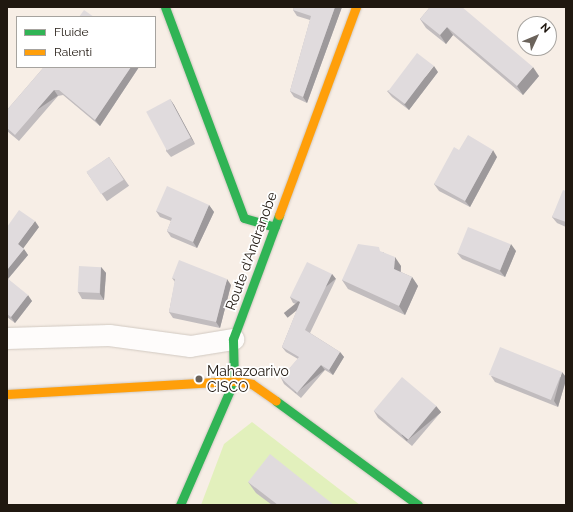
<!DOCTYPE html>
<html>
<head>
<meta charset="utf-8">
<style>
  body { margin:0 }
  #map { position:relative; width:573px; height:512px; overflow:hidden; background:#f7eee6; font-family:Raleway,sans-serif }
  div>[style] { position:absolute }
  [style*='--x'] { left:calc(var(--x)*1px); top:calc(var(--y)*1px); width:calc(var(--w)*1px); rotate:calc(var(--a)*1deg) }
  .green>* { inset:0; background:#e2f0bc }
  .roads { filter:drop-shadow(0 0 1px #d1c9c1) drop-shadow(0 0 1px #d1c9c1) }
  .street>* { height:21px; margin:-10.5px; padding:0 10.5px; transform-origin:10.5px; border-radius:10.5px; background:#fefcfb }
  .fast>* { height:9px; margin:-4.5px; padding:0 4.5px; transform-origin:4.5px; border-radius:4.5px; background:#30b455 }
  .slow>* { height:9px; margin:-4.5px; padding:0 4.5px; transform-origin:4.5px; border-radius:4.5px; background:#ff9f0a }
  .wall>* { inset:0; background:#c1bcbe; transform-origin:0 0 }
  .shaded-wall>* { inset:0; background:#9d999b; transform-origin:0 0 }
  .building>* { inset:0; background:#e0dbdd; transform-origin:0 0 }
  .dots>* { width:11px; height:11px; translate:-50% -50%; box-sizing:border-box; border:2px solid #fff; border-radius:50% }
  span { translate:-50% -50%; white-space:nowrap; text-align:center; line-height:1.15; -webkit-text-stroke:3.5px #fff; paint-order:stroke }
  .street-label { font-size:14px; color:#201810 }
  .poi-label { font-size:14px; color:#201810 }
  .left { translate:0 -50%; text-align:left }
  .frame { position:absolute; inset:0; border:8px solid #201810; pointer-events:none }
  .legend { position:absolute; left:16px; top:16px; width:140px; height:52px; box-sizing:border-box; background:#fff; border:1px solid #a6a39f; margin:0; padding:5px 7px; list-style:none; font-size:12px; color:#201810 }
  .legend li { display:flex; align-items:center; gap:8px; height:20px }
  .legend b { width:20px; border:1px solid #a6a39f }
  .north { position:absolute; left:517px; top:16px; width:40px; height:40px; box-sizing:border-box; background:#fff; border:1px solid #a6a39f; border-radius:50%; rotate:46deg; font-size:11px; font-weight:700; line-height:16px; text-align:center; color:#201810 }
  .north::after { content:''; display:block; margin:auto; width:14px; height:18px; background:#6b635b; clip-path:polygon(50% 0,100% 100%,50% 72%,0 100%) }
</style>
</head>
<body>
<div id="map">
  <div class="green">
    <div style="clip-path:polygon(252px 422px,360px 505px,201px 505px,224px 444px)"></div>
  </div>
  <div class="roads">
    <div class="street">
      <div style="--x:7;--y:338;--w:102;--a:-1.7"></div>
      <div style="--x:109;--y:335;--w:82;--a:7.7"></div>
      <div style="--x:190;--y:346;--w:44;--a:-9.2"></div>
    </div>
    <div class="fast">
      <div style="--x:165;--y:7;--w:225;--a:69.5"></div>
      <div style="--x:244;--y:218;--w:32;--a:16"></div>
      <div style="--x:276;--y:401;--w:176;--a:36.2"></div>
      <div style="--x:180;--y:505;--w:135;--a:-66.5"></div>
      <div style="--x:234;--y:381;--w:42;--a:-91.4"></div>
      <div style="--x:233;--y:339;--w:132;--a:-69.6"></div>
    </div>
    <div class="slow">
      <div style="--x:279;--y:215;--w:222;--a:-69.7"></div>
      <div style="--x:7;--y:394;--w:227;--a:-3.3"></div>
      <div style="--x:234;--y:381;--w:18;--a:9"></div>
      <div style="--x:252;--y:384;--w:29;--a:35"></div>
    </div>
  </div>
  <div class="wall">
    <div style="clip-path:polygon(294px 7px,342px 7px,307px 103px,294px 97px,290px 91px,310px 20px,297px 16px,293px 10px)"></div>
    <div style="clip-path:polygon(430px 7px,539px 76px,523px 95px,453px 35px,446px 44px,426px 28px,420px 19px)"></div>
    <div style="clip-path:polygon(44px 67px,139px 67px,100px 126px,63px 95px,58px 96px,19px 141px,7px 131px,7px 110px)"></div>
    <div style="clip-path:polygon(438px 72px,409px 110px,392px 97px,387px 91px)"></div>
    <div style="clip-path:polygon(170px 99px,174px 105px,195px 144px,171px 157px,166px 151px)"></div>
    <div style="clip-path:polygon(459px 150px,497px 157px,470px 207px,439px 191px,434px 184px)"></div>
    <div style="left:109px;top:157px;width:35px;height:27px;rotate:55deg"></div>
    <div style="clip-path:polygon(566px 191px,566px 227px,557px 223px,552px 217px)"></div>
    <div style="clip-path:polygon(209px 205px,214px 212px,197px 248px,171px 237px,167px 231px,171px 221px,160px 217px,156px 211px)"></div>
    <div style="clip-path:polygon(7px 227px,39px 227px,23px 248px,28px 255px,8px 279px,32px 301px,15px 323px,7px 317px)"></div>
    <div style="clip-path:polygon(516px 251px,505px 277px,462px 259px,457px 253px)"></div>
    <div style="clip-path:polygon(383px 252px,401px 266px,401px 272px,412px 277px,418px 286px,405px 315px,348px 289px,342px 280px)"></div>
    <div style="clip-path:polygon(101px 267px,106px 273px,104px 300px,82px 299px,78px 292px)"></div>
    <div style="clip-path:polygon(332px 274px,336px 279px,310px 333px,340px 352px,344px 357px,333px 375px,325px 370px,301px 398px,284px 384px,281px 378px,298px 359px,286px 352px,282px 347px,299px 305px,293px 303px,290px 297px)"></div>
    <div style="clip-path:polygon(172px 278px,231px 285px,220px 328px,173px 318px,169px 312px,175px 282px)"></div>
    <div style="clip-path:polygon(491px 376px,566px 377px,566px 380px,558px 407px,495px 382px)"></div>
    <div style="clip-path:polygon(436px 406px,441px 412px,412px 446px,378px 418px,374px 411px)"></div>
    <div style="clip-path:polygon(248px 482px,334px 505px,272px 505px,256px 493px)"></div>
  </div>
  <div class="shaded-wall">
    <div style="clip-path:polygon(335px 7px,342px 7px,307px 103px,303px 97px)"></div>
    <div style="clip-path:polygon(447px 27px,453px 35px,446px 44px,440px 35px)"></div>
    <div style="clip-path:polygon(434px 66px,438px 72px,409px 110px,404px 104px)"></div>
    <div style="clip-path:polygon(131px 67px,139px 67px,100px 126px,95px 120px)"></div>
    <div style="clip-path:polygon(533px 67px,539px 76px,523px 95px,517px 86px)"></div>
    <div style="left:54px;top:90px;width:7px;height:60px;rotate:56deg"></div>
    <div style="clip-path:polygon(170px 99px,174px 105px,195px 144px,191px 138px)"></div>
    <div style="clip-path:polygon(493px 150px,497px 157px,470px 207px,465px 201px)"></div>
    <div style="clip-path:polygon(209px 205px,214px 212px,197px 248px,193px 242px)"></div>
    <div style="clip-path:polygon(35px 221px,39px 227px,22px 250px,18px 244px)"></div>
    <div style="clip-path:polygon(511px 244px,516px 251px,505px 277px,500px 271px)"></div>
    <div style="clip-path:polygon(24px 249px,28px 255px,7px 280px,7px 270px)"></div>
    <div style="clip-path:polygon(395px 257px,401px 266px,400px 278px,394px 269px)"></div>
    <div style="clip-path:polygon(101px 267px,106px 273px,104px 300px,100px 294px)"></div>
    <div style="left:332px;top:274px;width:6px;height:62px;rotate:51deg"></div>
    <div style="clip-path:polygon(412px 277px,418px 286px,405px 315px,399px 306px)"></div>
    <div style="clip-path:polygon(227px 279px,231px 285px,220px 328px,216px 322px)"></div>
    <div style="clip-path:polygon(28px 295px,32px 301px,15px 323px,11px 317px)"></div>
    <div style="clip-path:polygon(340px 352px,344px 357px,333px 375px,329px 370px)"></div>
    <div style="left:321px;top:365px;width:6px;height:37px;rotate:51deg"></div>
    <div style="clip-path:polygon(562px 372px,566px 377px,566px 380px,558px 407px,554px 401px)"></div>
    <div style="left:436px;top:406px;width:8px;height:45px;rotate:50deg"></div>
  </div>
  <div class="building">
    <div style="clip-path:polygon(294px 7px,335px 7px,303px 97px,290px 91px,311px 16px,293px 10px)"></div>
    <div style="clip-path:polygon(430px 7px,462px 7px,533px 67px,517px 86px,447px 27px,440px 35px,420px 19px)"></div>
    <div style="clip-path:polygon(84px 10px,94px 17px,79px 17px)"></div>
    <div style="left:417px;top:53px;width:21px;height:48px;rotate:37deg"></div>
    <div style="clip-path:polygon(44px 67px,131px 67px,95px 120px,59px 90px,54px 90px,15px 135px,7px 128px,7px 110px)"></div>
    <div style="left:170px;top:99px;width:44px;height:27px;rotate:62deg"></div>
    <div style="clip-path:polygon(468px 135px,493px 150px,465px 201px,434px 184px,454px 147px,459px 150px)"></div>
    <div style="left:109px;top:157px;width:27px;height:27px;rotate:57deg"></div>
    <div style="clip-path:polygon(167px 186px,209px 205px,193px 242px,167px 231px,172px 218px,156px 211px)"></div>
    <div style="clip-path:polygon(563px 190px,566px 191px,566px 222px,552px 217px)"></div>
    <div style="clip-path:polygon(19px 210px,35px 221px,18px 244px,24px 249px,7px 270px,7px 227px)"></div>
    <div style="left:468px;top:227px;width:46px;height:28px;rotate:22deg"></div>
    <div style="clip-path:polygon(358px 244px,379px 247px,380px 251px,395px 257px,394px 269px,412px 277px,399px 306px,342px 280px)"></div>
    <div style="clip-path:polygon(179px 260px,227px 279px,216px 322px,169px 312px,175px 279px,172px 278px)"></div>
    <div style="clip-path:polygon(307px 262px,332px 274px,305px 330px,340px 352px,329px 370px,321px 365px,297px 393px,281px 378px,299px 357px,282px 347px,300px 302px,290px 297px)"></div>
    <div style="left:79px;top:266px;width:22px;height:26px;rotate:3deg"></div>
    <div style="clip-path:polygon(7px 278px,28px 295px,11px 317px,7px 314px)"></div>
    <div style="left:500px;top:347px;width:67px;height:30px;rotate:22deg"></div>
    <div style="left:402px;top:377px;width:45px;height:44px;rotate:40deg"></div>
    <div style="clip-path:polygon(270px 454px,334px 505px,278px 505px,248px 482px)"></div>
  </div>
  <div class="dots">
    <div style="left:199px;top:379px;background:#6b635b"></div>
  </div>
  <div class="street-label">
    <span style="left:251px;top:251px;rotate:-70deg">Route d'Andranobe</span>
  </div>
  <div class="poi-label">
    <span class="left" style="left:207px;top:379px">Mahazoarivo<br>CISCO</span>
  </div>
  <div class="frame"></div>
  <ul class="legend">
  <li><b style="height:5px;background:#30b455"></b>Fluide</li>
  <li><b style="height:5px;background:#ff9f0a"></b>Ralenti</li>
  </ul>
  <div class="north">N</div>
</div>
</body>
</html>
